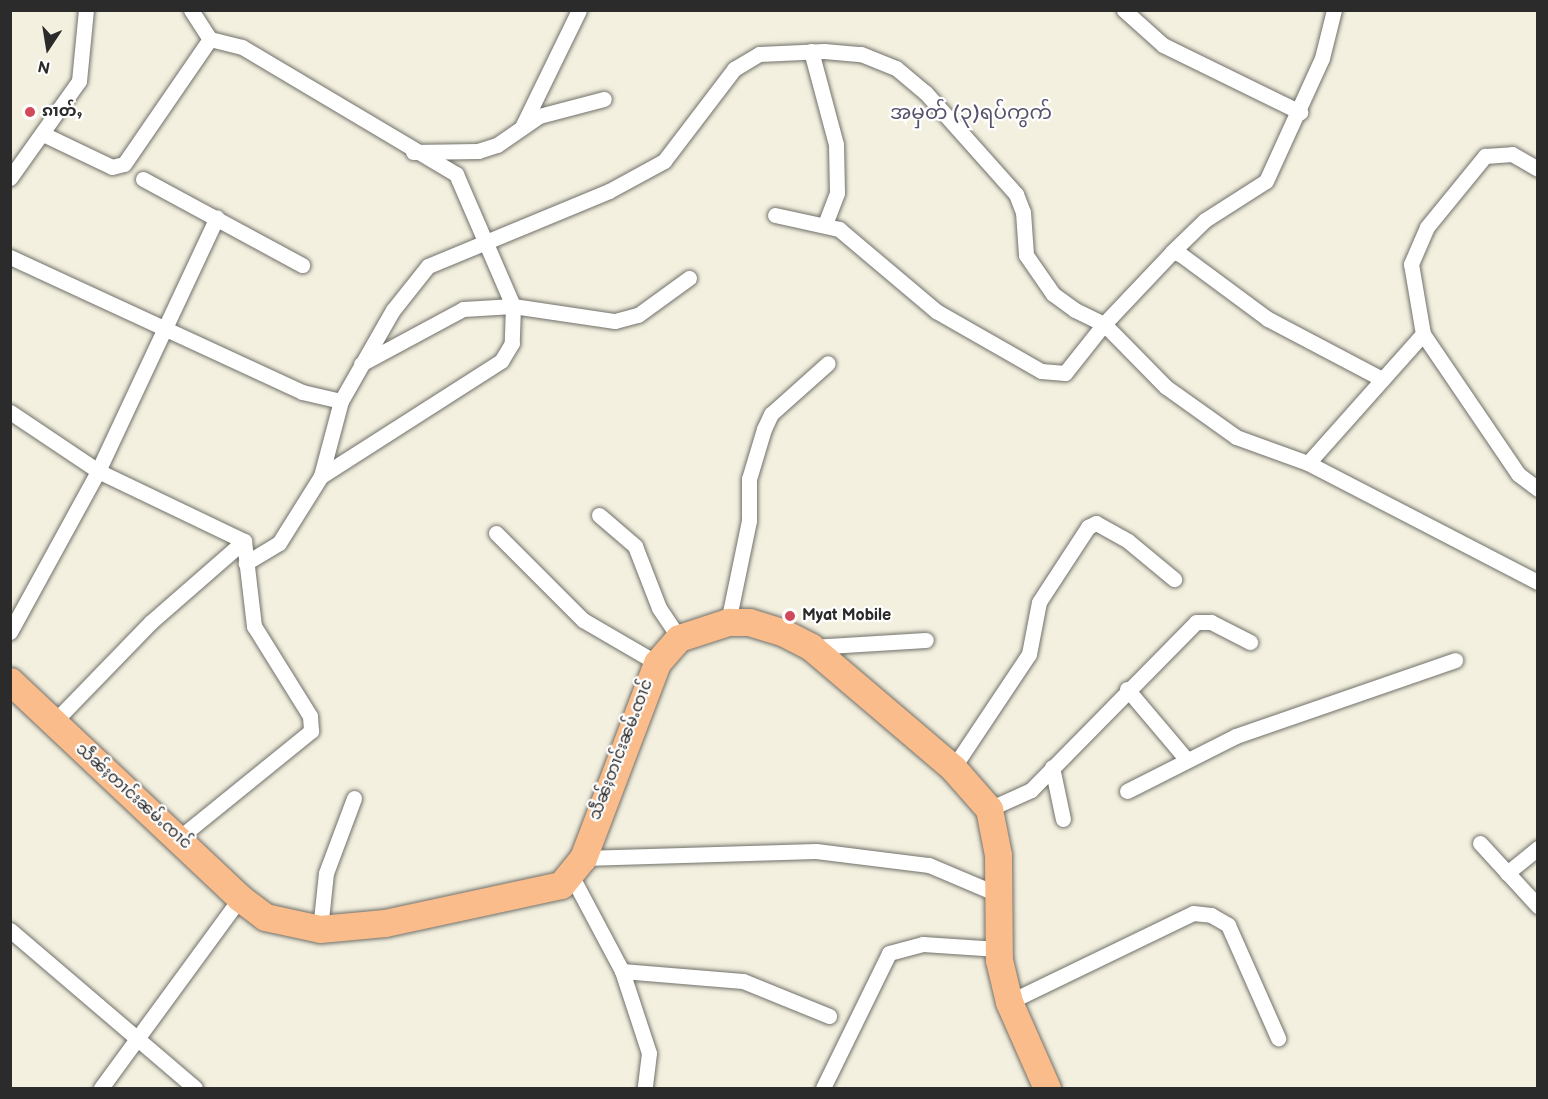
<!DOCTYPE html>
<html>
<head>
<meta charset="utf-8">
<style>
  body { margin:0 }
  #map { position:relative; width:1548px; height:1099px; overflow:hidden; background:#f3f0df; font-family:"Balsamiq Sans","Noto Sans Myanmar",sans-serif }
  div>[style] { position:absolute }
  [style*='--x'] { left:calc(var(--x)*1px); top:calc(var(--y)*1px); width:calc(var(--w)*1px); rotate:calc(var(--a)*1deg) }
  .roads { filter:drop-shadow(0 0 2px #71706a) drop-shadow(0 0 2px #71706a) }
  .street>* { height:15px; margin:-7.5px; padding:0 7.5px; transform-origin:7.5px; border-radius:7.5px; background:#fff }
  .highway>* { height:27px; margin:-13.5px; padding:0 13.5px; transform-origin:13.5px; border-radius:13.5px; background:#f9bc8a }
  .dots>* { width:16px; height:16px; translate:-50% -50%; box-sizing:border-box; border:3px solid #fff; border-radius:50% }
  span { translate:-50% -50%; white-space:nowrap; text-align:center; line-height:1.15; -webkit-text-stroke:4.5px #fff; paint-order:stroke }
  .poi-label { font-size:16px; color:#2b2b2b; font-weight:700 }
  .left { translate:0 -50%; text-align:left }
  .street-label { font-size:16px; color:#2b2b2b }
  .quarter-label { font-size:20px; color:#57526b }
  .frame { position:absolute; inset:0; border:12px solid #2b2b2b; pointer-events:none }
  .north { position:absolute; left:18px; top:18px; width:60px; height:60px; -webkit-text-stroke:4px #fff; paint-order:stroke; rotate:192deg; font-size:16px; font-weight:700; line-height:24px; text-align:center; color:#2b2b2b }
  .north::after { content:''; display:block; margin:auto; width:21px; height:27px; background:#2b2b2b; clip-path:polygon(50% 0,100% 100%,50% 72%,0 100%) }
</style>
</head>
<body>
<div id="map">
  <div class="roads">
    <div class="street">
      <div style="--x:191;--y:10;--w:35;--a:57"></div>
      <div style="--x:1124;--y:10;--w:52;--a:41.9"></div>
      <div style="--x:1163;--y:45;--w:153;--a:26.1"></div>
      <div style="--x:210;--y:39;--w:33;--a:14"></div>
      <div style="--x:242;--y:47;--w:249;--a:30.7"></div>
      <div style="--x:456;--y:174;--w:144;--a:66.6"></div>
      <div style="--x:513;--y:306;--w:37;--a:92"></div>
      <div style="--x:512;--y:343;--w:21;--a:121"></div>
      <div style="--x:501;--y:361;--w:214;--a:147.4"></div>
      <div style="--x:321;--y:476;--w:79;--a:122.1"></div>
      <div style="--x:279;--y:543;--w:39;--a:149"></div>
      <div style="--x:811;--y:51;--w:96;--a:75"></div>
      <div style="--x:836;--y:144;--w:49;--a:88.8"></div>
      <div style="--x:837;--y:193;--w:34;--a:111"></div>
      <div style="--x:522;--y:127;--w:130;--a:-64"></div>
      <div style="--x:43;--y:134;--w:76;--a:25.6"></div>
      <div style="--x:112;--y:167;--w:12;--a:-14"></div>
      <div style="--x:124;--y:164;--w:152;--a:-55.5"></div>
      <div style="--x:413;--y:152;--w:65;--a:-0.9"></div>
      <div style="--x:478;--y:151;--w:20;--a:-18"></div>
      <div style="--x:497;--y:145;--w:51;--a:-34.6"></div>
      <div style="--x:539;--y:116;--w:67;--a:-14.7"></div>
      <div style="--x:10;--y:178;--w:119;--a:-54.6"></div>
      <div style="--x:79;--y:81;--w:71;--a:-84.4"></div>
      <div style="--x:143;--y:179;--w:181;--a:28.4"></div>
      <div style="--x:775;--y:215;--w:66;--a:12.3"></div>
      <div style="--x:839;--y:229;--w:127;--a:40.2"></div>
      <div style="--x:936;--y:311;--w:121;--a:29.7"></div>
      <div style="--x:1041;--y:371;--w:24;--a:5"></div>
      <div style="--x:1065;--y:373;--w:63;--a:-51.5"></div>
      <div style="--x:1104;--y:324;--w:88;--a:45.5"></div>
      <div style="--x:1166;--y:387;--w:86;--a:35.5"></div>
      <div style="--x:1236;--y:437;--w:77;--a:19.9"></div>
      <div style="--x:1308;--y:463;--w:173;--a:-48.3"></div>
      <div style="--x:1423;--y:334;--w:71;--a:-99.7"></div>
      <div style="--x:1411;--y:264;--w:40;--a:-66.6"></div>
      <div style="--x:1427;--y:227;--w:92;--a:-50.8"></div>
      <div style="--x:1485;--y:156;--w:27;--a:-4"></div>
      <div style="--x:1512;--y:154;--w:30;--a:30"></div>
      <div style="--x:1172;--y:252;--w:46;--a:-44.1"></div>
      <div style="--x:1205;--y:220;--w:72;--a:-32.6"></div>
      <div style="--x:1266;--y:181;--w:135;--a:-65.5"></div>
      <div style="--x:1322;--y:58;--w:49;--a:-76"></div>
      <div style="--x:10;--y:257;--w:322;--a:24.8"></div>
      <div style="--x:302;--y:392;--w:40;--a:13"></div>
      <div style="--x:341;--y:401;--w:105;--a:-60.3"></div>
      <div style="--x:393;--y:310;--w:56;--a:-51.5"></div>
      <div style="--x:428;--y:266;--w:196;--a:-22.5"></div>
      <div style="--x:609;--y:191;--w:63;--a:-28.6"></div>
      <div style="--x:664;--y:161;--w:116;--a:-52.7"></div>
      <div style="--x:734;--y:69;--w:29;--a:-31"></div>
      <div style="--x:759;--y:54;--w:65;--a:-2.6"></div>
      <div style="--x:824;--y:51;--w:37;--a:5"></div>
      <div style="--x:861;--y:54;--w:38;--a:22"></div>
      <div style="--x:896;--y:68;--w:38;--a:40"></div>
      <div style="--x:925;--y:92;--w:137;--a:48.3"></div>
      <div style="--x:1016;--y:194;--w:19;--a:69"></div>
      <div style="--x:1023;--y:212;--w:43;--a:86"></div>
      <div style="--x:1026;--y:255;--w:47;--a:55.3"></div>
      <div style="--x:1053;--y:294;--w:27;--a:36"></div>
      <div style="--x:1075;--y:310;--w:32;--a:26"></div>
      <div style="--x:1104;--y:324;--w:99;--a:-46.6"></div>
      <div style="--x:1172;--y:252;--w:8;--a:14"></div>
      <div style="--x:1180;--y:254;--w:109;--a:36.5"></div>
      <div style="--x:1268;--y:319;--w:129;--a:27.8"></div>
      <div style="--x:1423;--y:334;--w:169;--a:55.8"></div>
      <div style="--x:1518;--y:474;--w:25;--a:37"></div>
      <div style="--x:361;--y:364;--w:116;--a:-28.3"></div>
      <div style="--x:463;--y:309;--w:50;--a:-3.4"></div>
      <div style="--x:513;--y:306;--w:103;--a:8.4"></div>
      <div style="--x:615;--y:321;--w:24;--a:-15"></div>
      <div style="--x:638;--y:315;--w:63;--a:-36"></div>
      <div style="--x:10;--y:412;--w:106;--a:33.8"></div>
      <div style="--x:98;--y:471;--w:162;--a:25.6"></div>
      <div style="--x:244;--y:541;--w:86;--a:83.3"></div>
      <div style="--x:254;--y:626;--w:106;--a:58.1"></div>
      <div style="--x:310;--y:716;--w:15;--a:86"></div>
      <div style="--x:311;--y:731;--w:170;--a:141"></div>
      <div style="--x:1308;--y:463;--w:259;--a:27.4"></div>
      <div style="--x:321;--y:476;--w:78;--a:-75.1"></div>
      <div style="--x:599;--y:515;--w:48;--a:40.7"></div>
      <div style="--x:635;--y:546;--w:66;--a:68.8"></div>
      <div style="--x:659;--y:608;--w:36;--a:56"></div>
      <div style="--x:496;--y:533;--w:123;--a:45"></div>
      <div style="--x:583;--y:620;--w:86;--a:30.2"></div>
      <div style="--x:728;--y:622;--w:103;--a:-78.3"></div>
      <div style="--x:749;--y:521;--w:42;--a:-90"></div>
      <div style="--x:749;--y:479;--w:52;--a:-73.3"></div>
      <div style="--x:764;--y:429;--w:17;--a:-65"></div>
      <div style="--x:771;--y:414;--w:76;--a:-41.8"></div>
      <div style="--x:10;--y:632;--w:183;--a:-61.3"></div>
      <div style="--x:98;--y:471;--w:280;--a:-64.9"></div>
      <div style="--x:811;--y:647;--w:115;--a:-3.5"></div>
      <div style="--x:1127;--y:689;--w:93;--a:49.8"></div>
      <div style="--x:53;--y:723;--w:141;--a:-45.9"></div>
      <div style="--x:151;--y:622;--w:123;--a:-41.1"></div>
      <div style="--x:1052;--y:767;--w:53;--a:78.1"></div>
      <div style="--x:953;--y:768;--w:137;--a:-56.3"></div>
      <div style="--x:1029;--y:654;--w:53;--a:-79.1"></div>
      <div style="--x:1039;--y:602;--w:90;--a:-56.8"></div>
      <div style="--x:1088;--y:527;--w:9;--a:-27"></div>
      <div style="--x:1096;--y:523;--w:37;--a:29"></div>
      <div style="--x:1128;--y:541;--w:60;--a:39.6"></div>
      <div style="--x:1127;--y:791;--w:122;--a:-26.8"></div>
      <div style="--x:1236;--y:736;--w:232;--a:-19.1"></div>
      <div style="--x:989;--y:809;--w:46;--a:-24.3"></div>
      <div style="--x:1031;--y:790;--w:235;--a:-45.5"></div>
      <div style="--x:1196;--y:622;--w:15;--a:0"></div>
      <div style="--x:1211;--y:622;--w:44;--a:27.1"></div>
      <div style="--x:1480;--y:843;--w:86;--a:47.4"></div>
      <div style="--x:583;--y:858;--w:233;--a:-1.7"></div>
      <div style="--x:816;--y:851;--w:114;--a:7.1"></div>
      <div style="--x:929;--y:865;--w:74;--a:23.1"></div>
      <div style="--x:1507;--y:873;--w:40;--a:-39"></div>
      <div style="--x:571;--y:875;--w:109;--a:62"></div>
      <div style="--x:622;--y:971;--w:86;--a:71.8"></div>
      <div style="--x:649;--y:1053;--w:35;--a:97"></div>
      <div style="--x:320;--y:929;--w:56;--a:-83.9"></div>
      <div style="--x:326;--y:873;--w:80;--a:-69.5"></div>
      <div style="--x:10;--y:930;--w:243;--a:40.5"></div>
      <div style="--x:622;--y:971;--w:121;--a:4.7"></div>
      <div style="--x:743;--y:981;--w:93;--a:22.1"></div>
      <div style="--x:1009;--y:1002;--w:204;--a:-25.8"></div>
      <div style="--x:1193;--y:913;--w:18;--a:6"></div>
      <div style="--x:1211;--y:915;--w:20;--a:30"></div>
      <div style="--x:1228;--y:925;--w:124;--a:66.1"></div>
      <div style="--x:101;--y:1088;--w:235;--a:-53.8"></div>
      <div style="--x:823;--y:1088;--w:150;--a:-63.9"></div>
      <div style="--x:889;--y:953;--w:35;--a:-15"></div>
      <div style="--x:923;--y:944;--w:75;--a:3.8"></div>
    </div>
    <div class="highway">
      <div style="--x:10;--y:681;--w:316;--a:43.3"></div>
      <div style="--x:240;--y:898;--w:31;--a:37"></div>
      <div style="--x:265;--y:917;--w:56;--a:12.3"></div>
      <div style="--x:320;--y:929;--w:65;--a:-5.3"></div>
      <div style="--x:385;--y:923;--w:180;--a:-12.2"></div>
      <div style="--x:561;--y:885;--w:35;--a:-51"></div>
      <div style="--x:583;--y:858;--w:209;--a:-69.2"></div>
      <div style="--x:657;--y:663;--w:33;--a:-49"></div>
      <div style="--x:679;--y:638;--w:52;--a:-18.1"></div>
      <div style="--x:728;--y:622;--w:21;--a:0"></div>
      <div style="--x:749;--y:622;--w:37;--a:17"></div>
      <div style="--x:784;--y:633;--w:30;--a:27"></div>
      <div style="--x:811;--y:647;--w:187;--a:40.4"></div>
      <div style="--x:953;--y:768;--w:55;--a:48.7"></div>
      <div style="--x:989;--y:809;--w:47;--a:78.9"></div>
      <div style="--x:998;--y:855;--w:105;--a:89.5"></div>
      <div style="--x:999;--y:960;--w:43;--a:76.6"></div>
      <div style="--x:1009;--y:1002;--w:94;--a:66.2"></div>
    </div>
  </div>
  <div class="dots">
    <div style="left:30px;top:112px;background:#d1495b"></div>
    <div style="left:790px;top:616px;background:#d1495b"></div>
  </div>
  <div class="poi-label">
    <span class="left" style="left:42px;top:112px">ၵၢတ်ႇ</span>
    <span class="left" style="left:802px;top:616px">Myat Mobile</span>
  </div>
  <div class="street-label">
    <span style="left:622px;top:750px;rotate:-69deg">သဵၼ်ႈတၢင်းၼမ်ႉၸၢင်</span>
    <span style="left:133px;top:797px;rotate:42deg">သဵၼ်ႈတၢင်းၼမ်ႉၸၢင်</span>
  </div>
  <div class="quarter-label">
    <span style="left:971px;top:113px">အမှတ် (၃)ရပ်ကွက်</span>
  </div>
  <div class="frame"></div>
  <div class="north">N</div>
</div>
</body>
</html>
